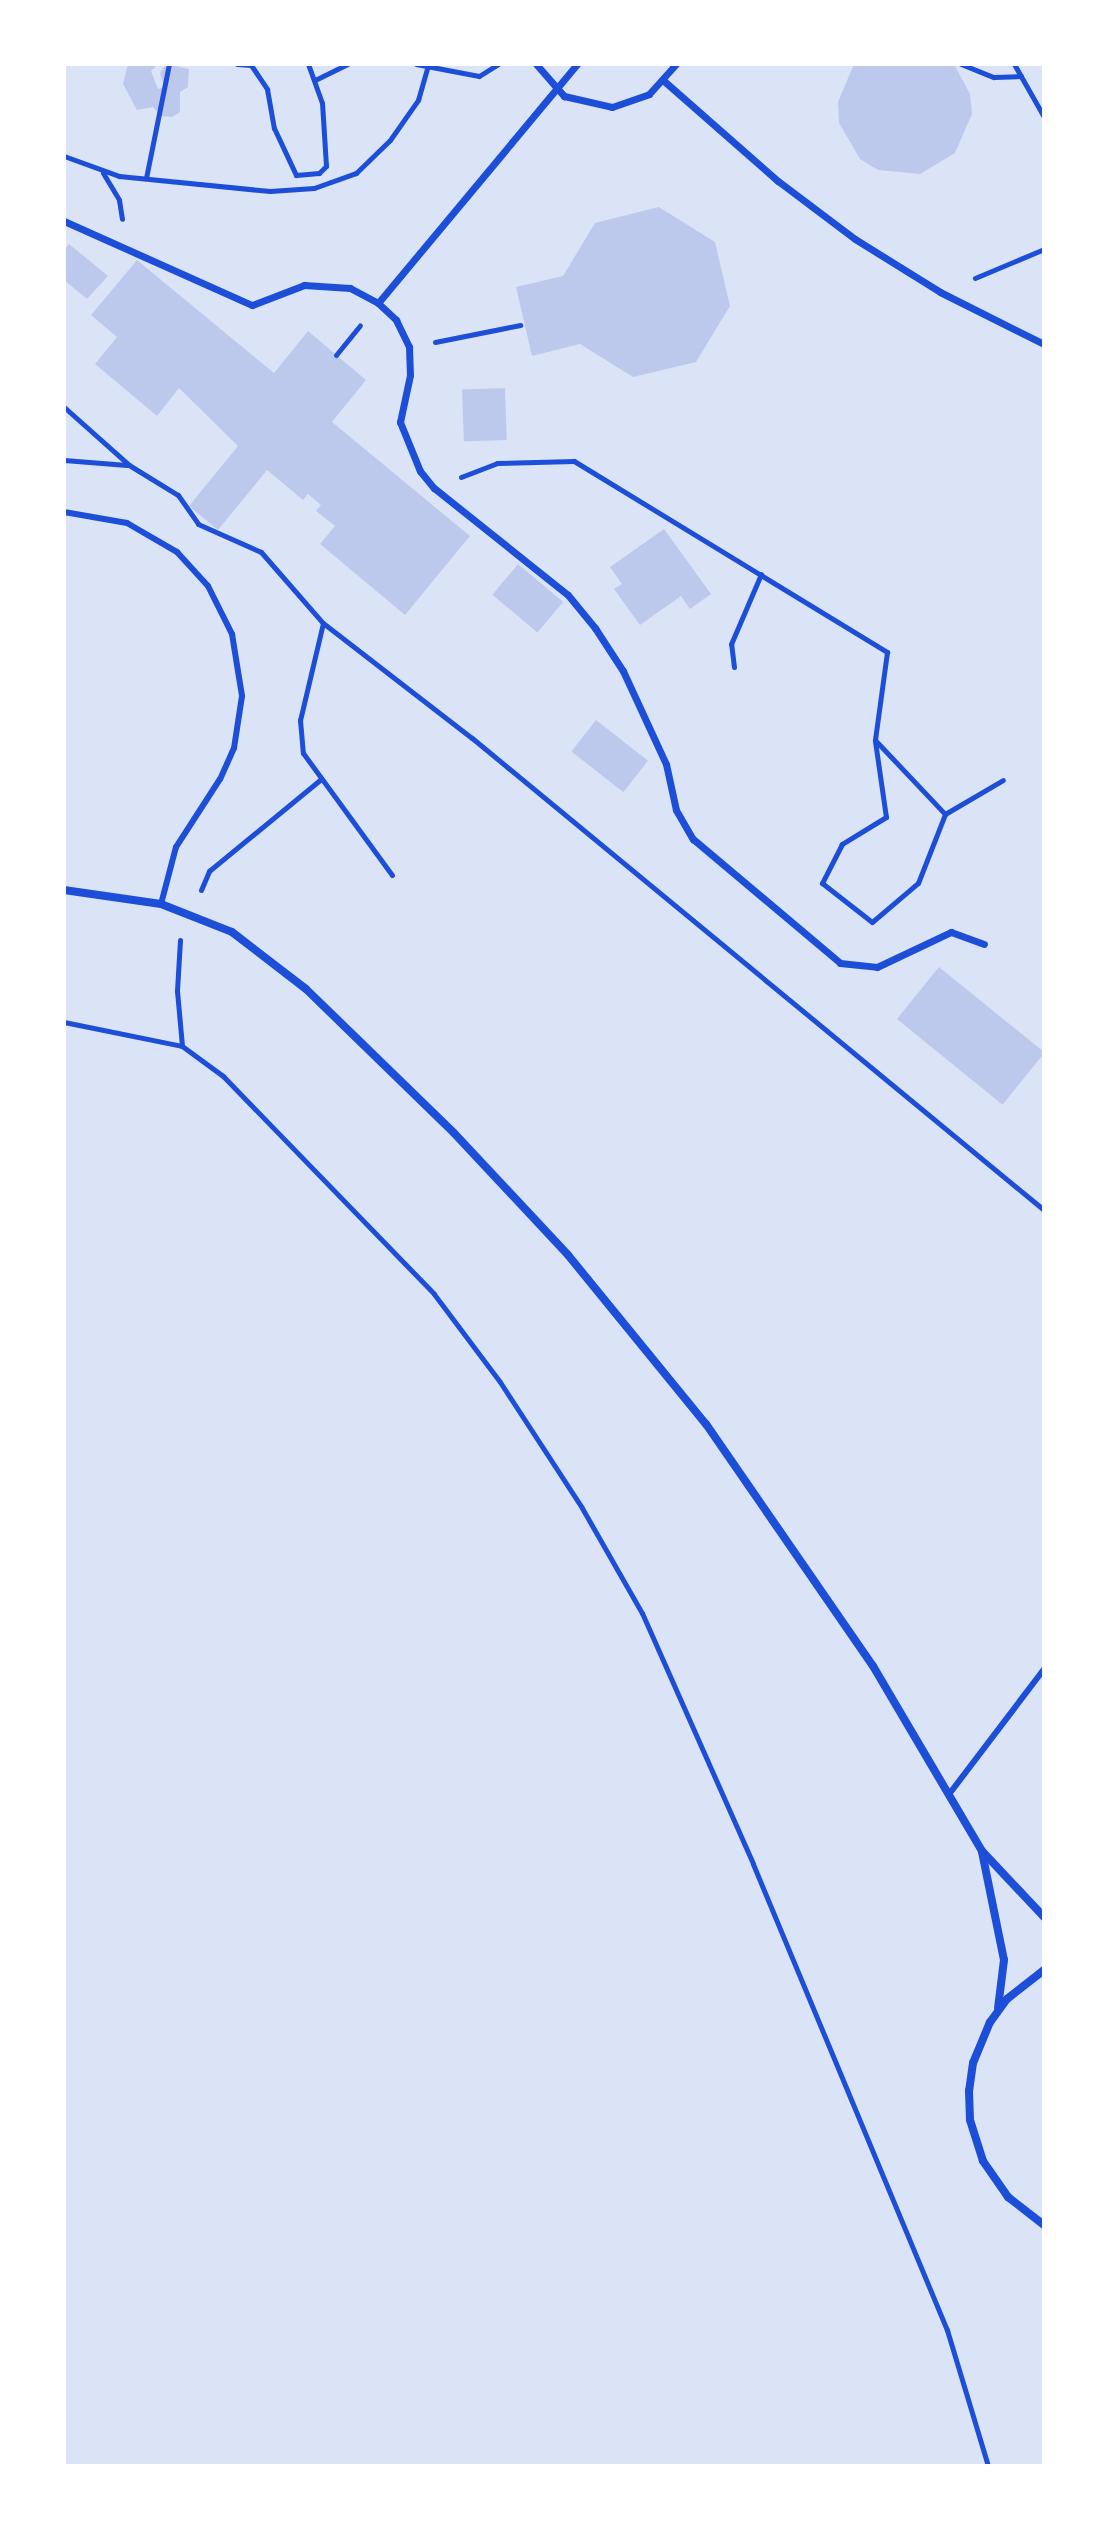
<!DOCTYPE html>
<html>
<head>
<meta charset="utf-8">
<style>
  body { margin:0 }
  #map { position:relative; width:1108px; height:2530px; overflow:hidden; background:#f2f2f2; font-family:"DejaVu Sans",sans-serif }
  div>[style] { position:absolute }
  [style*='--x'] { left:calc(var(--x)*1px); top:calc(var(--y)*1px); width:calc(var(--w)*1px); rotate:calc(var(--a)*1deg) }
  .green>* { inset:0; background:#dbe4f7; transform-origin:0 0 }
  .building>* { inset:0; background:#bdc9ec; transform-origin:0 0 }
  .path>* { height:5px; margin:-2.5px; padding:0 2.5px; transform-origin:2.5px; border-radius:2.5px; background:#1d4ed8 }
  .service>* { height:6px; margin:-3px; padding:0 3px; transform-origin:3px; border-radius:3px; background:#1d4ed8 }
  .pedestrian>* { height:7px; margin:-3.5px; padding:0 3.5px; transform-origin:3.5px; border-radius:3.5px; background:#1d4ed8 }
  .minor>* { height:8px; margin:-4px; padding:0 4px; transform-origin:4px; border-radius:4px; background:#1d4ed8 }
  span { translate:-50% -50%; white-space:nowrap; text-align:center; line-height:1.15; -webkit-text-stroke:8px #fff; paint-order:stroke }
  .frame { position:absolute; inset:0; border:66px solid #fff; pointer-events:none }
</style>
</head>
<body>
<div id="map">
  <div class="green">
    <div style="left:64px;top:64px;width:980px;height:2402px"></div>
  </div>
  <div class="building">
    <div style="clip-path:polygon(128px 64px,158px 64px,151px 71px,158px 89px,164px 87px,160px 73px,166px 64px,189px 69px,188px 87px,180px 92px,180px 112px,172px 117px,161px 116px,153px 107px,137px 110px,123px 84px)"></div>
    <div style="clip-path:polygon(854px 64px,954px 64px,970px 94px,972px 114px,955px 153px,920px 174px,878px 170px,860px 159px,839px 123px,838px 102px)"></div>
    <div style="clip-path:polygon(659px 207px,715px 242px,730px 306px,696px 362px,633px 377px,580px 344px,532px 356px,516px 287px,563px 276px,595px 223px)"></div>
    <div style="clip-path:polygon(69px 244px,108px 276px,87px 299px,64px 280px,64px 250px)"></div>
    <div style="clip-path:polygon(137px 260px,274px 373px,308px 331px,366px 380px,332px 422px,470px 536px,405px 615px,320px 544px,335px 526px,316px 511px,321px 505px,308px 494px,303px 500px,267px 470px,218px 530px,189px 506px,238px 446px,179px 388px,157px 416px,95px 364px,117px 337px,91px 315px)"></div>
    <div style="left:505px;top:388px;width:52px;height:43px;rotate:88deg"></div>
    <div style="clip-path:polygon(664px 529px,711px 594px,690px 609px,681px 596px,640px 625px,614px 589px,622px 584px,610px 567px)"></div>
    <div style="left:518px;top:564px;width:59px;height:40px;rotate:40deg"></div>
    <div style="left:596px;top:720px;width:66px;height:40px;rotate:38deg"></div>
    <div style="left:939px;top:967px;width:136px;height:67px;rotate:39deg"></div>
  </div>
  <div class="path">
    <div style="--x:237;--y:64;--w:14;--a:4"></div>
    <div style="--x:251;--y:65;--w:29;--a:56"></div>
    <div style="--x:267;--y:89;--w:40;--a:80"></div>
    <div style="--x:274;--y:128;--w:52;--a:64.9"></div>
    <div style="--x:296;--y:175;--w:23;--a:-5"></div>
    <div style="--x:319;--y:173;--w:10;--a:-45"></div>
    <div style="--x:326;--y:166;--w:63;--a:-93.6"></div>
    <div style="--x:322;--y:103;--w:41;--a:-109.7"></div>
    <div style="--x:416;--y:64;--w:64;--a:10.8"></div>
    <div style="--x:479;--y:76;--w:22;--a:-32"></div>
    <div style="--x:961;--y:64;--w:35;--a:22"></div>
    <div style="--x:994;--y:77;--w:27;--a:-2"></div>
    <div style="--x:1014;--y:64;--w:61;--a:60.5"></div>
    <div style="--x:317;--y:79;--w:34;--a:-26"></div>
    <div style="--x:64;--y:156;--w:59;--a:20"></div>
    <div style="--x:119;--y:176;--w:152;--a:5.7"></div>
    <div style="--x:270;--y:191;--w:44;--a:-3.9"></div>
    <div style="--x:314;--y:188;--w:45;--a:-19.7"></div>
    <div style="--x:356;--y:173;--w:47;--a:-44.1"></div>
    <div style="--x:390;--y:140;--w:49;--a:-55"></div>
    <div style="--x:418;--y:100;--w:37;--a:-74"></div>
    <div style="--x:103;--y:173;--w:31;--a:59"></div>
    <div style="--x:119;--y:200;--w:19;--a:81"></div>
    <div style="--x:146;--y:178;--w:116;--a:-78.6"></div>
    <div style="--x:975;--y:278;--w:75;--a:-22.8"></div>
    <div style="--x:435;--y:342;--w:87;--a:-11.3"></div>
    <div style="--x:336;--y:355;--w:38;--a:-51"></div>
    <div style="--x:64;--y:407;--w:87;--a:41.7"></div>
    <div style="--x:129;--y:465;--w:57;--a:31.5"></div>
    <div style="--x:178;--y:495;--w:35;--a:55"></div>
    <div style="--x:198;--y:524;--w:69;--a:24"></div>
    <div style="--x:261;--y:552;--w:94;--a:48.9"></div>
    <div style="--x:323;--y:623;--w:188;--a:37.7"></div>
    <div style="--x:472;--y:738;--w:742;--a:39.53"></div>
    <div style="--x:64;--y:460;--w:63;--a:4.5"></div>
    <div style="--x:461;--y:477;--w:39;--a:-21"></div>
    <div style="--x:497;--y:463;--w:77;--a:-1.5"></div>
    <div style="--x:574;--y:461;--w:367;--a:31.4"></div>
    <div style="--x:887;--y:652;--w:89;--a:97.8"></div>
    <div style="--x:875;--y:740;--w:102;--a:46.6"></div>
    <div style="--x:945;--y:814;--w:67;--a:-30.4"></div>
    <div style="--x:323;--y:623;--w:100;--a:103.3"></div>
    <div style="--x:300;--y:720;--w:33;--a:85"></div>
    <div style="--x:303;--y:753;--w:151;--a:53.9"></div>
    <div style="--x:734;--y:667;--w:23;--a:-97"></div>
    <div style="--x:731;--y:644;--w:76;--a:-66.8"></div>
    <div style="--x:875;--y:741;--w:77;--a:81.8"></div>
    <div style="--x:886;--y:817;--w:52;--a:148.5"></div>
    <div style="--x:842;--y:844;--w:44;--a:117.1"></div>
    <div style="--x:822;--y:883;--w:63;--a:38"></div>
    <div style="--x:872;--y:922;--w:60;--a:-40.3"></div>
    <div style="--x:918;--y:883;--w:74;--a:-68.6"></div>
    <div style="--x:201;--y:890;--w:21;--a:-67"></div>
    <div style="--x:209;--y:871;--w:145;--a:-39.4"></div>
    <div style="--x:180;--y:940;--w:51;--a:93.4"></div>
    <div style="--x:177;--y:991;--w:55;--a:84.8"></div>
    <div style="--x:64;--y:1022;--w:120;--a:11.5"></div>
    <div style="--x:182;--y:1046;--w:51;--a:36.2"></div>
    <div style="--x:223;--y:1076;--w:303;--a:45.9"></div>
    <div style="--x:434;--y:1294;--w:110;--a:53.1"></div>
    <div style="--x:500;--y:1382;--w:150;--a:56.9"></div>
    <div style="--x:582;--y:1508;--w:121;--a:60.3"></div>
    <div style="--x:642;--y:1613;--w:274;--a:66.1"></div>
    <div style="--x:753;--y:1864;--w:505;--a:67.4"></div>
    <div style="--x:947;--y:2330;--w:142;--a:73.2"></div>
  </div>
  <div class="service">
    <div style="--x:64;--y:512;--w:64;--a:9.9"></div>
    <div style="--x:127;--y:523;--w:58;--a:30.1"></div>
    <div style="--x:177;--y:552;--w:46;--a:47.6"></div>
    <div style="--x:208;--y:586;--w:54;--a:63.4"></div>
    <div style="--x:232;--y:634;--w:63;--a:80.8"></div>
    <div style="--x:242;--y:696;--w:53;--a:98.7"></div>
    <div style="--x:234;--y:748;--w:34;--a:114"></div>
    <div style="--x:220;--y:779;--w:81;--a:122.9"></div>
    <div style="--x:176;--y:847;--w:59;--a:104.7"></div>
    <div style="--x:950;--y:1793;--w:156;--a:-52.8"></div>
  </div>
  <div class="pedestrian">
    <div style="--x:536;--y:64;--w:43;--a:48.8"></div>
    <div style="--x:564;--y:96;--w:49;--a:12.9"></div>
    <div style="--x:612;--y:107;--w:39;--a:-19"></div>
    <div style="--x:649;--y:94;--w:40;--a:-48"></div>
    <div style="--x:664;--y:81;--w:152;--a:41.3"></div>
    <div style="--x:778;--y:181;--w:96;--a:37"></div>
    <div style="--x:855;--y:239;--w:100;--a:31.9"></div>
    <div style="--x:940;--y:292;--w:116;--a:26.6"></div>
    <div style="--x:64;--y:221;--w:206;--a:24.1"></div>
    <div style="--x:252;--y:305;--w:56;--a:-21"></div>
    <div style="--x:304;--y:285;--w:46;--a:3.7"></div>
    <div style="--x:350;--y:288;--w:32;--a:28"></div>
    <div style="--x:378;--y:303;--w:25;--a:43"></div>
    <div style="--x:396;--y:320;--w:30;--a:64"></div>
    <div style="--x:409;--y:347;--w:28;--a:88"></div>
    <div style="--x:410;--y:375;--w:48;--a:102"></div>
    <div style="--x:400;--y:422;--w:53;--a:67.8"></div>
    <div style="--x:420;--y:471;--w:22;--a:51"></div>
    <div style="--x:434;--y:488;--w:171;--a:38.6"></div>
    <div style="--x:568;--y:595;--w:43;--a:50.7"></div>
    <div style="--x:595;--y:628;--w:51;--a:56.9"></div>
    <div style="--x:623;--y:671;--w:102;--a:65.2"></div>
    <div style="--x:666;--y:764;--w:47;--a:77.7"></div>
    <div style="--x:676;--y:810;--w:34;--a:60"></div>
    <div style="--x:693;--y:839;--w:192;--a:40.1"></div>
    <div style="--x:840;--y:963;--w:37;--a:6"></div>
    <div style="--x:877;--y:967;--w:82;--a:-25.3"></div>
    <div style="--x:951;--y:932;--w:35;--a:20"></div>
    <div style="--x:378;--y:303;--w:311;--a:-50.2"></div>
  </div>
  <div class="minor">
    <div style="--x:64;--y:890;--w:98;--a:8.2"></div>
    <div style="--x:161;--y:904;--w:76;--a:21.5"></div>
    <div style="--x:232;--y:932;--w:93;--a:37.6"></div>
    <div style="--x:306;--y:989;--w:206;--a:44.2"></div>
    <div style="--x:454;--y:1133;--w:167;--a:46.9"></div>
    <div style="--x:568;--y:1255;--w:218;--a:50.8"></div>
    <div style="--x:706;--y:1424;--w:294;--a:55.4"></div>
    <div style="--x:873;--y:1666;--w:215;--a:59.5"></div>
    <div style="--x:982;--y:1851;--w:91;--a:46.8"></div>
    <div style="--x:982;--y:1852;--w:110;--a:78.5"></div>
    <div style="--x:1004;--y:1960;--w:48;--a:97.1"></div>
    <div style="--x:1044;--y:1970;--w:47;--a:141.9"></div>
    <div style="--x:1007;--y:1999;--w:29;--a:126"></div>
    <div style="--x:990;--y:2022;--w:44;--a:112.5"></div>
    <div style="--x:973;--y:2063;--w:28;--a:98"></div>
    <div style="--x:969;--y:2091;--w:29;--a:88"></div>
    <div style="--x:970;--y:2120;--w:43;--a:72.4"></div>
    <div style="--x:983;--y:2161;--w:44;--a:55.2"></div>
    <div style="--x:1008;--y:2197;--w:46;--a:37.9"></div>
  </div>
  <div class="frame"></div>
</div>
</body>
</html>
